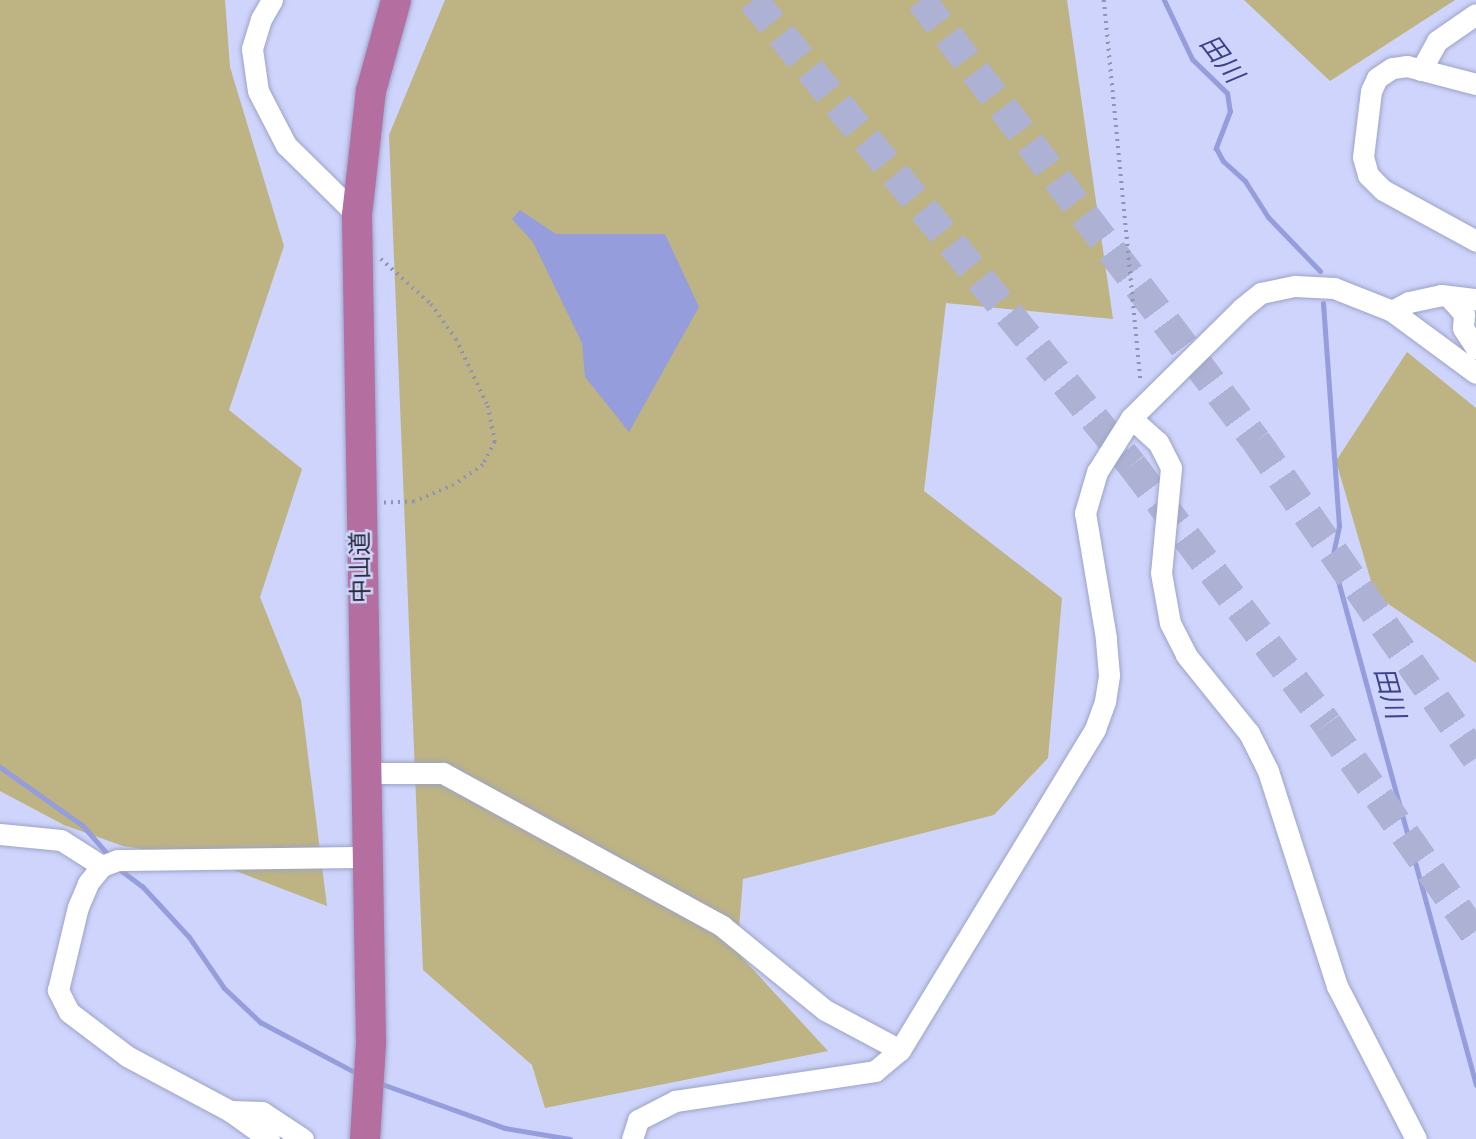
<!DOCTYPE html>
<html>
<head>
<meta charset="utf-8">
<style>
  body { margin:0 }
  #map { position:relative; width:1476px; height:1139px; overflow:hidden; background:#ced4fb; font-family:Karla,"Noto Sans JP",sans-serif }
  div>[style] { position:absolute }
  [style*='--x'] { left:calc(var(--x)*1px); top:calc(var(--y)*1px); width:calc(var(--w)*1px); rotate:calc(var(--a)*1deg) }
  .green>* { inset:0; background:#bdb383 }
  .water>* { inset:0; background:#959ddc }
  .stream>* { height:5px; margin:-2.5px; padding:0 2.5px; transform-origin:2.5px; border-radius:2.5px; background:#959ddc }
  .highway-tunnel>* { height:30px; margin-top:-15px; transform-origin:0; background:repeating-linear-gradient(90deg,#adb2d4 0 30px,transparent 0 45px) }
  .path>* { height:3.5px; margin-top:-1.75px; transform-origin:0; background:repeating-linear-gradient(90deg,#8f94b2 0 2px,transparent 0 7px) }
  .roads { filter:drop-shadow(0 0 2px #9da3c7) drop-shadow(0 0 2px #9da3c7) }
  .minor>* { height:21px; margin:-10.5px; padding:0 10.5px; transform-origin:10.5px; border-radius:10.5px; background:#fff }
  .highway>* { height:30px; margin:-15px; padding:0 15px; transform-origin:15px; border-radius:15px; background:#b46ea0 }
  span { translate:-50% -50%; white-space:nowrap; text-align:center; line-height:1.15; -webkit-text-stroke:5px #ced4fb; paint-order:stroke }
  .street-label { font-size:24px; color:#282b39 }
  .water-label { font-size:26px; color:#3e418c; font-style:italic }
</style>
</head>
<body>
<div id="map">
  <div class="green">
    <div style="clip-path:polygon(0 0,225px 0,230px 67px,284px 246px,229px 410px,302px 469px,260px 597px,301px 700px,327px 906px,210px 861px,123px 846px,64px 825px,0 791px)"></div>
    <div style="clip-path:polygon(445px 0,1067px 0,1113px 319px,946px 303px,924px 491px,1062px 598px,1048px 758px,994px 815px,743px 879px,737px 952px,828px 1051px,545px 1108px,532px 1065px,423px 970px,389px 135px)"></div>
    <div style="clip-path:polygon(1244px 0,1455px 0,1330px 81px)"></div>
    <div style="clip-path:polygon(1407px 352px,1476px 408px,1476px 663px,1375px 595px,1336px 461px)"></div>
  </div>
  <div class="water">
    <div style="clip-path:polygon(520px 210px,556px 234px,665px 234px,699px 307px,629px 432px,585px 377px,582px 343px,533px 242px,512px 219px)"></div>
  </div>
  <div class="stream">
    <div style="--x:1164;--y:0;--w:65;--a:64.6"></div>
    <div style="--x:1192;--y:59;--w:49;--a:44.2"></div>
    <div style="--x:1227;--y:93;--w:18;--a:81"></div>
    <div style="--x:1230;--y:111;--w:40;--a:111"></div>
    <div style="--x:1216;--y:148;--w:15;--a:62"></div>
    <div style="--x:1223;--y:161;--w:30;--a:42"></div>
    <div style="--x:1245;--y:181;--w:43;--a:57.4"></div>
    <div style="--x:1268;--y:217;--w:75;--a:46.1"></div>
    <div style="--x:1323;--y:303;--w:224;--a:85.9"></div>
    <div style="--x:1339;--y:526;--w:34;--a:102"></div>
    <div style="--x:1332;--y:559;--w:545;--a:74.69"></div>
    <div style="--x:0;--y:767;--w:102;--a:35.4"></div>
    <div style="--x:83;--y:826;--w:41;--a:48.9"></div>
    <div style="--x:115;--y:866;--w:34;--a:37"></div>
    <div style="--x:142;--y:886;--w:69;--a:47.3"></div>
    <div style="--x:189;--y:937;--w:62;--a:55.5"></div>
    <div style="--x:224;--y:988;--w:50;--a:43.4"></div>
    <div style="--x:260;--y:1022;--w:113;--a:27.9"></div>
    <div style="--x:379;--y:1083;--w:134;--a:19.7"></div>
    <div style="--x:505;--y:1128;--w:66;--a:9.6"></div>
  </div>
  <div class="highway-tunnel">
    <div style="--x:753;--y:0;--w:600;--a:50.82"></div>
    <div style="--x:1132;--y:465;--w:324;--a:53"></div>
    <div style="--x:1327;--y:724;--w:258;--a:54.8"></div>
    <div style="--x:921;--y:0;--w:554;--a:52.78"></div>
    <div style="--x:1256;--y:441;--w:386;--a:55.2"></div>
  </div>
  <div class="path">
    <div style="--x:1104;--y:0;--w:383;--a:84.5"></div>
    <div style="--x:381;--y:259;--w:67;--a:42"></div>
    <div style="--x:431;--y:304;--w:43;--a:54.5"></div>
    <div style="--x:456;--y:339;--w:74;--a:64.5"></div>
    <div style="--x:488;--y:406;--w:37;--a:79"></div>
    <div style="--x:495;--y:442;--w:26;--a:118"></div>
    <div style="--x:483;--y:465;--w:35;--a:145"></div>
    <div style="--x:454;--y:485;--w:43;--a:157"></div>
    <div style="--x:414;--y:502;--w:30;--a:178"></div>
  </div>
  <div class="roads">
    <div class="minor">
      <div style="--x:272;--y:0;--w:22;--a:120"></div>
      <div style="--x:261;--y:19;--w:31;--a:107"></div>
      <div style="--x:252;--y:49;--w:42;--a:81.9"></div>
      <div style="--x:258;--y:91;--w:61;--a:62.6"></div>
      <div style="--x:286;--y:145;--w:100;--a:44.6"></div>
      <div style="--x:1421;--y:70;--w:33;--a:-61"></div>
      <div style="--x:1437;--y:41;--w:47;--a:-34.7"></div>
      <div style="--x:1476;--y:84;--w:71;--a:-165.4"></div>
      <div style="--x:1407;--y:66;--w:15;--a:172"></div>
      <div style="--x:1392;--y:68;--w:18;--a:146"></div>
      <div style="--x:1377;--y:78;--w:14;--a:115"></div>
      <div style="--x:1371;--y:91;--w:66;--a:96.9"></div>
      <div style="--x:1363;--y:157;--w:19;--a:74"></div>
      <div style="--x:1368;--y:175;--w:21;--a:45"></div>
      <div style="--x:1383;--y:190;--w:106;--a:28.7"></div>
      <div style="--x:1448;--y:296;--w:24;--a:48"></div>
      <div style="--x:1464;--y:314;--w:14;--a:94"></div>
      <div style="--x:1463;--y:328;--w:24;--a:57"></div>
      <div style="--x:1392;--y:311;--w:19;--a:-28"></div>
      <div style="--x:1409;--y:302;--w:33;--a:-12"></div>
      <div style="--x:1441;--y:295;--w:35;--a:7"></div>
      <div style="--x:1131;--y:418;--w:36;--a:42"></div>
      <div style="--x:1158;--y:442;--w:29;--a:63"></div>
      <div style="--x:1171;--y:468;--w:105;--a:95.4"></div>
      <div style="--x:1161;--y:573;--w:51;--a:79.8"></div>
      <div style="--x:1170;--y:623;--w:36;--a:63"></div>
      <div style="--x:1186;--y:655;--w:100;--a:51.1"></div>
      <div style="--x:1249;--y:733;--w:42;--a:63.4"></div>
      <div style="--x:1268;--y:771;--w:226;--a:72.2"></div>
      <div style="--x:1337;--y:986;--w:172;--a:62.7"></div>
      <div style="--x:363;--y:773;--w:80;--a:0"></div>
      <div style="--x:443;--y:773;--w:318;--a:28.7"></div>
      <div style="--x:722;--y:926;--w:133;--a:39.2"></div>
      <div style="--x:825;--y:1010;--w:85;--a:28.1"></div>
      <div style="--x:0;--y:834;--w:61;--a:5.6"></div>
      <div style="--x:61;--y:840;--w:49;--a:32.4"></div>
      <div style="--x:230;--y:1111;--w:32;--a:2"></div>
      <div style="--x:262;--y:1112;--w:49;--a:33.4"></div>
      <div style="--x:269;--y:1139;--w:48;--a:-144.3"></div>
      <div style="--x:230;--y:1111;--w:117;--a:-151.9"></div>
      <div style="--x:127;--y:1056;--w:73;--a:-142.8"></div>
      <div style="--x:69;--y:1012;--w:25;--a:-117"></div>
      <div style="--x:58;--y:990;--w:85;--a:-76.5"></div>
      <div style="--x:78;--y:907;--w:26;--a:-67"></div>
      <div style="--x:88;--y:883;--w:22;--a:-51"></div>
      <div style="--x:102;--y:866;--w:17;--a:-21"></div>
      <div style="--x:118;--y:860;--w:247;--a:-0.7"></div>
      <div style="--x:632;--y:1139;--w:20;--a:-72"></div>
      <div style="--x:638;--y:1120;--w:42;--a:-27.2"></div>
      <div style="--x:675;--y:1101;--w:202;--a:-8.5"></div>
      <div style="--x:875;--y:1071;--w:33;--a:-40"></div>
      <div style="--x:900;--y:1050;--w:376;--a:-58.7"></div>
      <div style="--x:1095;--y:729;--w:30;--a:-70"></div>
      <div style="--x:1105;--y:701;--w:26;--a:-81"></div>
      <div style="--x:1109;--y:675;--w:37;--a:-95"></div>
      <div style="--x:1106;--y:638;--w:127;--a:-99.5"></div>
      <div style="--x:1085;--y:513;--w:43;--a:-73.7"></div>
      <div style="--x:1097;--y:472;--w:64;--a:-57.8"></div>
      <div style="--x:1131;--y:418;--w:155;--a:-44.7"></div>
      <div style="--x:1241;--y:309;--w:26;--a:-39"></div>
      <div style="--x:1261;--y:293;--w:35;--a:-12"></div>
      <div style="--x:1295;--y:286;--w:39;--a:3"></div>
      <div style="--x:1334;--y:288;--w:62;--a:21.6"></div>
      <div style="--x:1392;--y:311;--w:104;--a:36.4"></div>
    </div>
    <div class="highway">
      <div style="--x:365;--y:1139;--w:96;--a:-86.4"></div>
      <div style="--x:371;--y:1043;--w:828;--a:-90.97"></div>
      <div style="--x:357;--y:215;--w:125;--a:-83.6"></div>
      <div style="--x:371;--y:91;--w:94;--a:-74.6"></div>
    </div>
  </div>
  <div class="street-label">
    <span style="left:361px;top:567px;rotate:-91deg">中山道</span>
  </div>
  <div class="water-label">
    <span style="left:1221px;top:59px;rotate:53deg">田川</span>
    <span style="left:1389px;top:693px;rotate:75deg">田川</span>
  </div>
</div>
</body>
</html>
